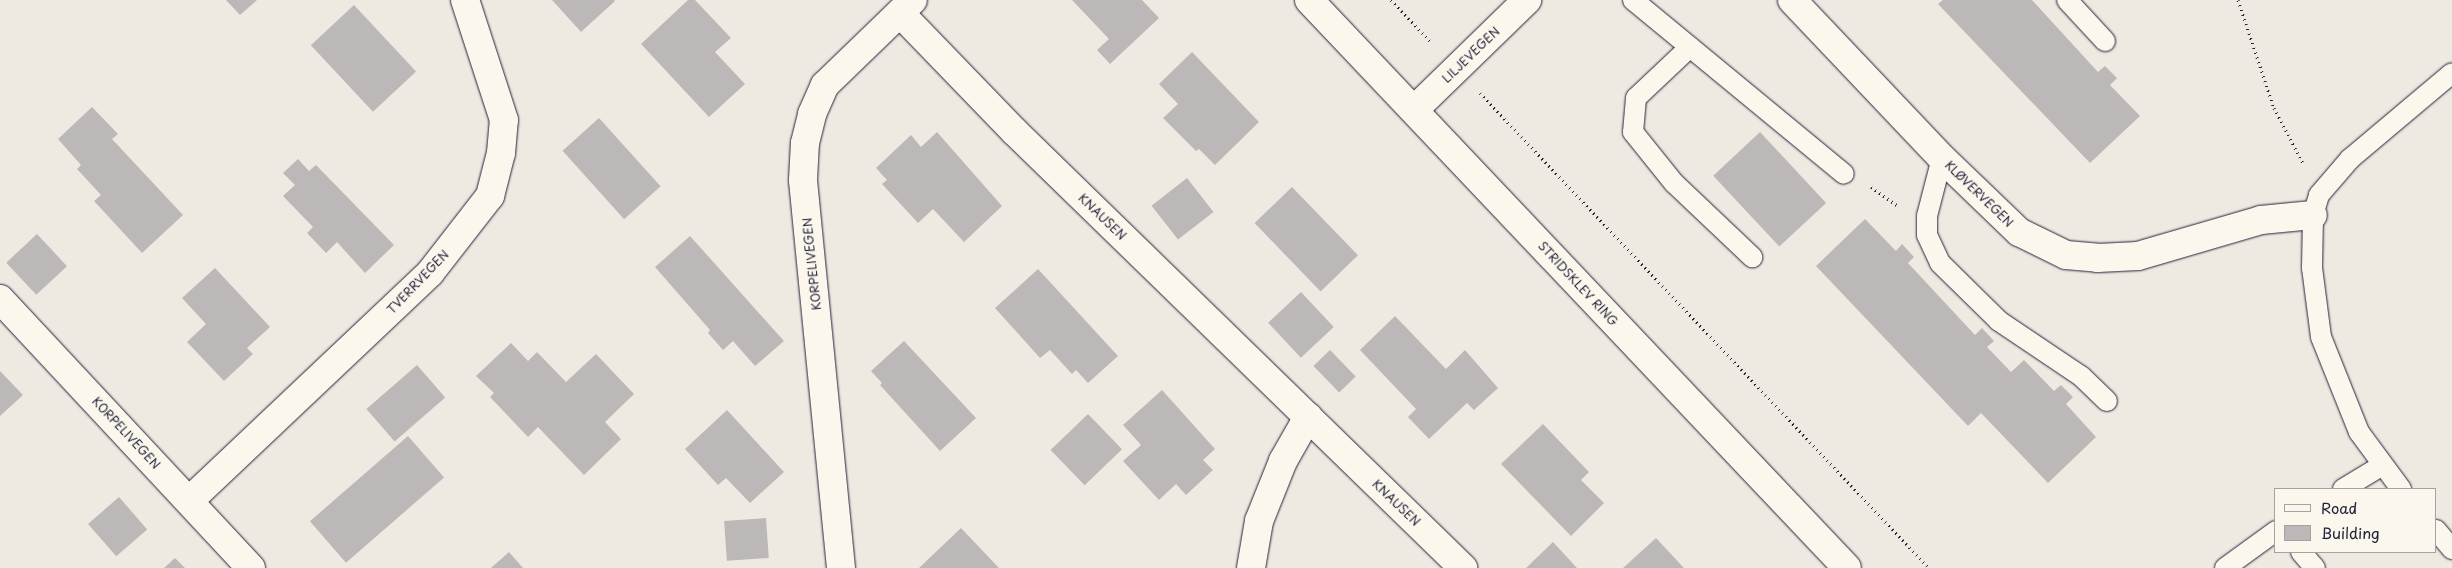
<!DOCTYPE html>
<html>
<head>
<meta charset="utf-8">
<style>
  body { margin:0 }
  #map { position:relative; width:2452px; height:568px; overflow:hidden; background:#eeeae2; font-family:"Playpen Sans",sans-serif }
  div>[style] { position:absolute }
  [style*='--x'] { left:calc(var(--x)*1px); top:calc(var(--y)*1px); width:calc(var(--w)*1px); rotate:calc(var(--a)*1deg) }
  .building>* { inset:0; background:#bcb8b8; transform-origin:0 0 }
  .path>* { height:3px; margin-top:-1.5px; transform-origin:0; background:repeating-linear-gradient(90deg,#22223b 0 1px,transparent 0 5px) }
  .roads { filter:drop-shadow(0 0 1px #22223b) drop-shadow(0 0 1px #22223b) }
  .lane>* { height:20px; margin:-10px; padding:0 10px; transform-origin:10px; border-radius:10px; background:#fbf7ec }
  .street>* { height:28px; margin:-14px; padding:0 14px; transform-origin:14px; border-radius:14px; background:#fbf7ec }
  .secondary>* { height:28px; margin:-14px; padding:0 14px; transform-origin:14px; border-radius:14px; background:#fbf7ec }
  span { translate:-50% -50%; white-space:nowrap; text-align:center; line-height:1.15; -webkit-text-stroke:4.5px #fbf7ec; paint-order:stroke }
  .street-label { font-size:12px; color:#22223b }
  .legend { position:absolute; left:2274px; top:488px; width:162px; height:65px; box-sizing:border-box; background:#fbf7ec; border:1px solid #a4a2a5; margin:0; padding:6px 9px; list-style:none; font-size:15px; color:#22223b }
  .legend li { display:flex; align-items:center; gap:10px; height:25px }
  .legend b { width:25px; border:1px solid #a4a2a5 }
</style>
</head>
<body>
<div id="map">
  <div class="building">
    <div style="clip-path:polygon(226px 0,257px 0,240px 15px)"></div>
    <div style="clip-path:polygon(552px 0,614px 0,615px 1px,581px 32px)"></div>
    <div style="clip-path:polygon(688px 0,695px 0,731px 38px,715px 52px,745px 84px,709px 117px,641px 44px)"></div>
    <div style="clip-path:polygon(1072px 0,1142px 0,1159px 18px,1110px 64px,1097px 50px,1109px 39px)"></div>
    <div style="clip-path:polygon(1943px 0,2032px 0,2098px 72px,2105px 66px,2117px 78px,2110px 85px,2140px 116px,2090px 163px,1938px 4px)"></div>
    <div style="left:354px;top:5px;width:91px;height:59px;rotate:47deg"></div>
    <div style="clip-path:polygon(1192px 52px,1259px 122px,1215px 165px,1199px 149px,1196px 151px,1163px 118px,1178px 104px,1159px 84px)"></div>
    <div style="clip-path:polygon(92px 107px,118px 134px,112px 139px,183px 215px,142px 253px,94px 201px,101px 195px,77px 169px,81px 165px,58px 139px)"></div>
    <div style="left:599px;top:118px;width:92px;height:49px;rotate:48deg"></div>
    <div style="clip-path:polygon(937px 132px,1002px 206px,964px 242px,933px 209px,918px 223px,882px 184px,887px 180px,876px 168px,911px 135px,921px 147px)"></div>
    <div style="left:1760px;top:132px;width:97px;height:64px;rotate:47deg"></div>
    <div style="clip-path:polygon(298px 159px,309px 171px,316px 165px,394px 245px,365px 273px,337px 242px,326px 253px,307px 233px,313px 227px,283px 196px,295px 185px,283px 173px)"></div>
    <div style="left:1187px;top:178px;width:43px;height:45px;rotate:52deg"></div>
    <div style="left:1292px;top:187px;width:95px;height:52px;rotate:46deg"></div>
    <div style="clip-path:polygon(1865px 219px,1896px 251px,1902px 244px,1914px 257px,1908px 263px,1975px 335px,1982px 328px,1994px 341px,1987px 347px,2011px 372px,2024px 360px,2054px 391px,2061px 385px,2073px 397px,2066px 404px,2096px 437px,2048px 483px,1981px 413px,1968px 426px,1816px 266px)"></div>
    <div style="left:37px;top:234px;width:44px;height:42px;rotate:47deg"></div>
    <div style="clip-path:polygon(690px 236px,784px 341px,755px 366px,733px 341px,723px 350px,708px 333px,710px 330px,655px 267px)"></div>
    <div style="clip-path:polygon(215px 268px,270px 327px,247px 348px,253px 354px,224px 381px,187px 342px,206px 324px,182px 298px)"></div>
    <div style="clip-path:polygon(1038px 269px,1118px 356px,1088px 383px,1076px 370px,1072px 374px,1050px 350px,1040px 358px,995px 308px)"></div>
    <div style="left:1301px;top:292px;width:48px;height:45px;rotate:47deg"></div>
    <div style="clip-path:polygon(1395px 316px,1446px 369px,1465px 350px,1498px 388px,1474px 410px,1467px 403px,1429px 439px,1408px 417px,1416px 409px,1360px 350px)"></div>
    <div style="clip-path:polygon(904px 341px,976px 418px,940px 451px,880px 385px,882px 383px,871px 371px)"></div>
    <div style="clip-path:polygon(511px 343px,528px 361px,537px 352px,566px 382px,596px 354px,634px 394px,605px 422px,621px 439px,584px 475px,538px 427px,528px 437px,490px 397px,494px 393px,476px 376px)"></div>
    <div style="left:1330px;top:350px;width:37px;height:23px;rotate:46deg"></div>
    <div style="left:417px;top:365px;width:43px;height:67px;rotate:49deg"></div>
    <div style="clip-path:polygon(0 371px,23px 395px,0 416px)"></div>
    <div style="clip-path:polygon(1162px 390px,1215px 449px,1203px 460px,1213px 470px,1186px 495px,1176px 484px,1159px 500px,1123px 461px,1141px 445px,1123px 425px)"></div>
    <div style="clip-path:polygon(727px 410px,784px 472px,750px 503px,726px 478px,718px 485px,685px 449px)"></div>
    <div style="left:1088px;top:414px;width:49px;height:52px;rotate:46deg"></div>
    <div style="clip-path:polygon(1543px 424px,1589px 472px,1581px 480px,1604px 503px,1571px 536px,1501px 464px)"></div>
    <div style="left:408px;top:436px;width:55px;height:130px;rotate:49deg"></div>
    <div style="left:119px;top:497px;width:43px;height:41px;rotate:49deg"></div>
    <div style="left:766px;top:518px;width:40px;height:42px;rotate:86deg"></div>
    <div style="clip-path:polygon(961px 528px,999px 568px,919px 568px)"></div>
    <div style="clip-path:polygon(1656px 538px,1684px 568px,1623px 568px)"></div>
    <div style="clip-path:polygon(1553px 542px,1577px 568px,1526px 568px)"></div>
    <div style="clip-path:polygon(509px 552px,523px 568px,491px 568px)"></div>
    <div style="clip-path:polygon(175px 558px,185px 568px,164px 568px)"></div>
  </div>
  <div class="path">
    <div style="--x:1391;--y:0;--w:59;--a:46.4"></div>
    <div style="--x:2238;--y:0;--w:114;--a:71.6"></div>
    <div style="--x:2274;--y:108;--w:64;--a:62.2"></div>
    <div style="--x:1480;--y:93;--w:654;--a:46.61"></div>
    <div style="--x:1871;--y:187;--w:33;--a:35"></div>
  </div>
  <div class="roads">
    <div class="lane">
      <div style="--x:1633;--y:0;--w:273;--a:39.5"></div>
      <div style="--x:2067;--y:0;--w:56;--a:47.2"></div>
      <div style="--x:1690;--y:47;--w:74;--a:136.6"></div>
      <div style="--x:1636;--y:98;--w:34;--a:95"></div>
      <div style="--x:1633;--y:132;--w:65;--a:51.2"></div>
      <div style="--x:1674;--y:183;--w:108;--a:43.5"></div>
      <div style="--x:1942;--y:158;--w:60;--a:104.5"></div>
      <div style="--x:1927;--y:216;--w:19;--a:90"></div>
      <div style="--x:1927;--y:235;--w:31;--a:65"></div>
      <div style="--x:1940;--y:263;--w:83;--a:44.5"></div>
      <div style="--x:1999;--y:321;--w:99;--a:33.9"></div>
      <div style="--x:2081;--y:376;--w:36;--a:44"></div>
      <div style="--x:2343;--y:489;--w:44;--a:-31.2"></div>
      <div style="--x:2401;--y:489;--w:71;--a:-126.4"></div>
      <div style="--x:2359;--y:432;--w:102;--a:-111.8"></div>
      <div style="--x:2321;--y:337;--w:70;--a:-97.4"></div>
      <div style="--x:2312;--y:268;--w:53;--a:-88.9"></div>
      <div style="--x:2313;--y:215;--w:21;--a:-73"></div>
      <div style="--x:2319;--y:195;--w:48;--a:-49.3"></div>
      <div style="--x:2350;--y:159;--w:133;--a:-40.1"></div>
      <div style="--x:2436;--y:530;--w:25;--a:50"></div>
      <div style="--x:2301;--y:552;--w:21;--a:49"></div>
      <div style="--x:2225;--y:568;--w:63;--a:-36"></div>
    </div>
    <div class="street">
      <div style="--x:1792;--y:0;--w:218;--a:46.5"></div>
      <div style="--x:1942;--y:158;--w:107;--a:43.9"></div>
      <div style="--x:2019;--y:232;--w:52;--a:26.1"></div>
      <div style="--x:2066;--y:255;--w:32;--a:5"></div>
      <div style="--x:2098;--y:258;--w:40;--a:-2.9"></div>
      <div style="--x:2138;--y:256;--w:128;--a:-16.3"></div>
      <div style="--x:2261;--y:220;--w:52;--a:-5.5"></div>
      <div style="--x:900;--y:13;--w:164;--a:46"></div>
      <div style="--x:1014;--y:131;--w:627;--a:44.22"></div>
      <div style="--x:1414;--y:110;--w:158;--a:-44.2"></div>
      <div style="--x:0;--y:299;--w:368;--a:47"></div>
      <div style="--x:189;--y:501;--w:332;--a:-43.4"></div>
      <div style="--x:430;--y:273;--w:98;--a:-52.1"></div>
      <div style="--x:490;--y:196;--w:44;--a:-75.7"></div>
      <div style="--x:501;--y:153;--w:33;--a:-85"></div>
      <div style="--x:504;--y:120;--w:126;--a:-108"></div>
      <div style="--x:841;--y:568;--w:390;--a:-95.6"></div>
      <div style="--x:803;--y:180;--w:37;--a:-87"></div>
      <div style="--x:805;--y:143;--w:30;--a:-76"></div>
      <div style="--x:812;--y:114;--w:32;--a:-66"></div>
      <div style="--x:825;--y:85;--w:122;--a:-44"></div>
      <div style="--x:1251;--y:568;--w:48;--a:-80.3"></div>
      <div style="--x:1259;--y:521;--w:65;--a:-68.2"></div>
      <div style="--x:1283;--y:461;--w:51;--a:-60.4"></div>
    </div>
    <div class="secondary">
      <div style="--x:1309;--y:0;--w:782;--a:46.55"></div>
    </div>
  </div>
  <div class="street-label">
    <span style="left:1471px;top:55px;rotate:-44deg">LILJEVEGEN</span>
    <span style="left:1979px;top:194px;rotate:44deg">KLØVERVEGEN</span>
    <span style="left:1102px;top:217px;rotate:44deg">KNAUSEN</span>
    <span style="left:812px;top:264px;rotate:-96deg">KORPELIVEGEN</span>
    <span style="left:418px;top:282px;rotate:-46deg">TVERRVEGEN</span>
    <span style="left:1578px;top:284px;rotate:47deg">STRIDSKLEV RING</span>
    <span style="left:126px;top:433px;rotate:47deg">KORPELIVEGEN</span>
    <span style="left:1396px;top:503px;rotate:44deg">KNAUSEN</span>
  </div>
  <ul class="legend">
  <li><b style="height:6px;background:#fbf7ec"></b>Road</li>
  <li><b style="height:14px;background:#bcb8b8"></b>Building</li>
  </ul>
</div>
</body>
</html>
